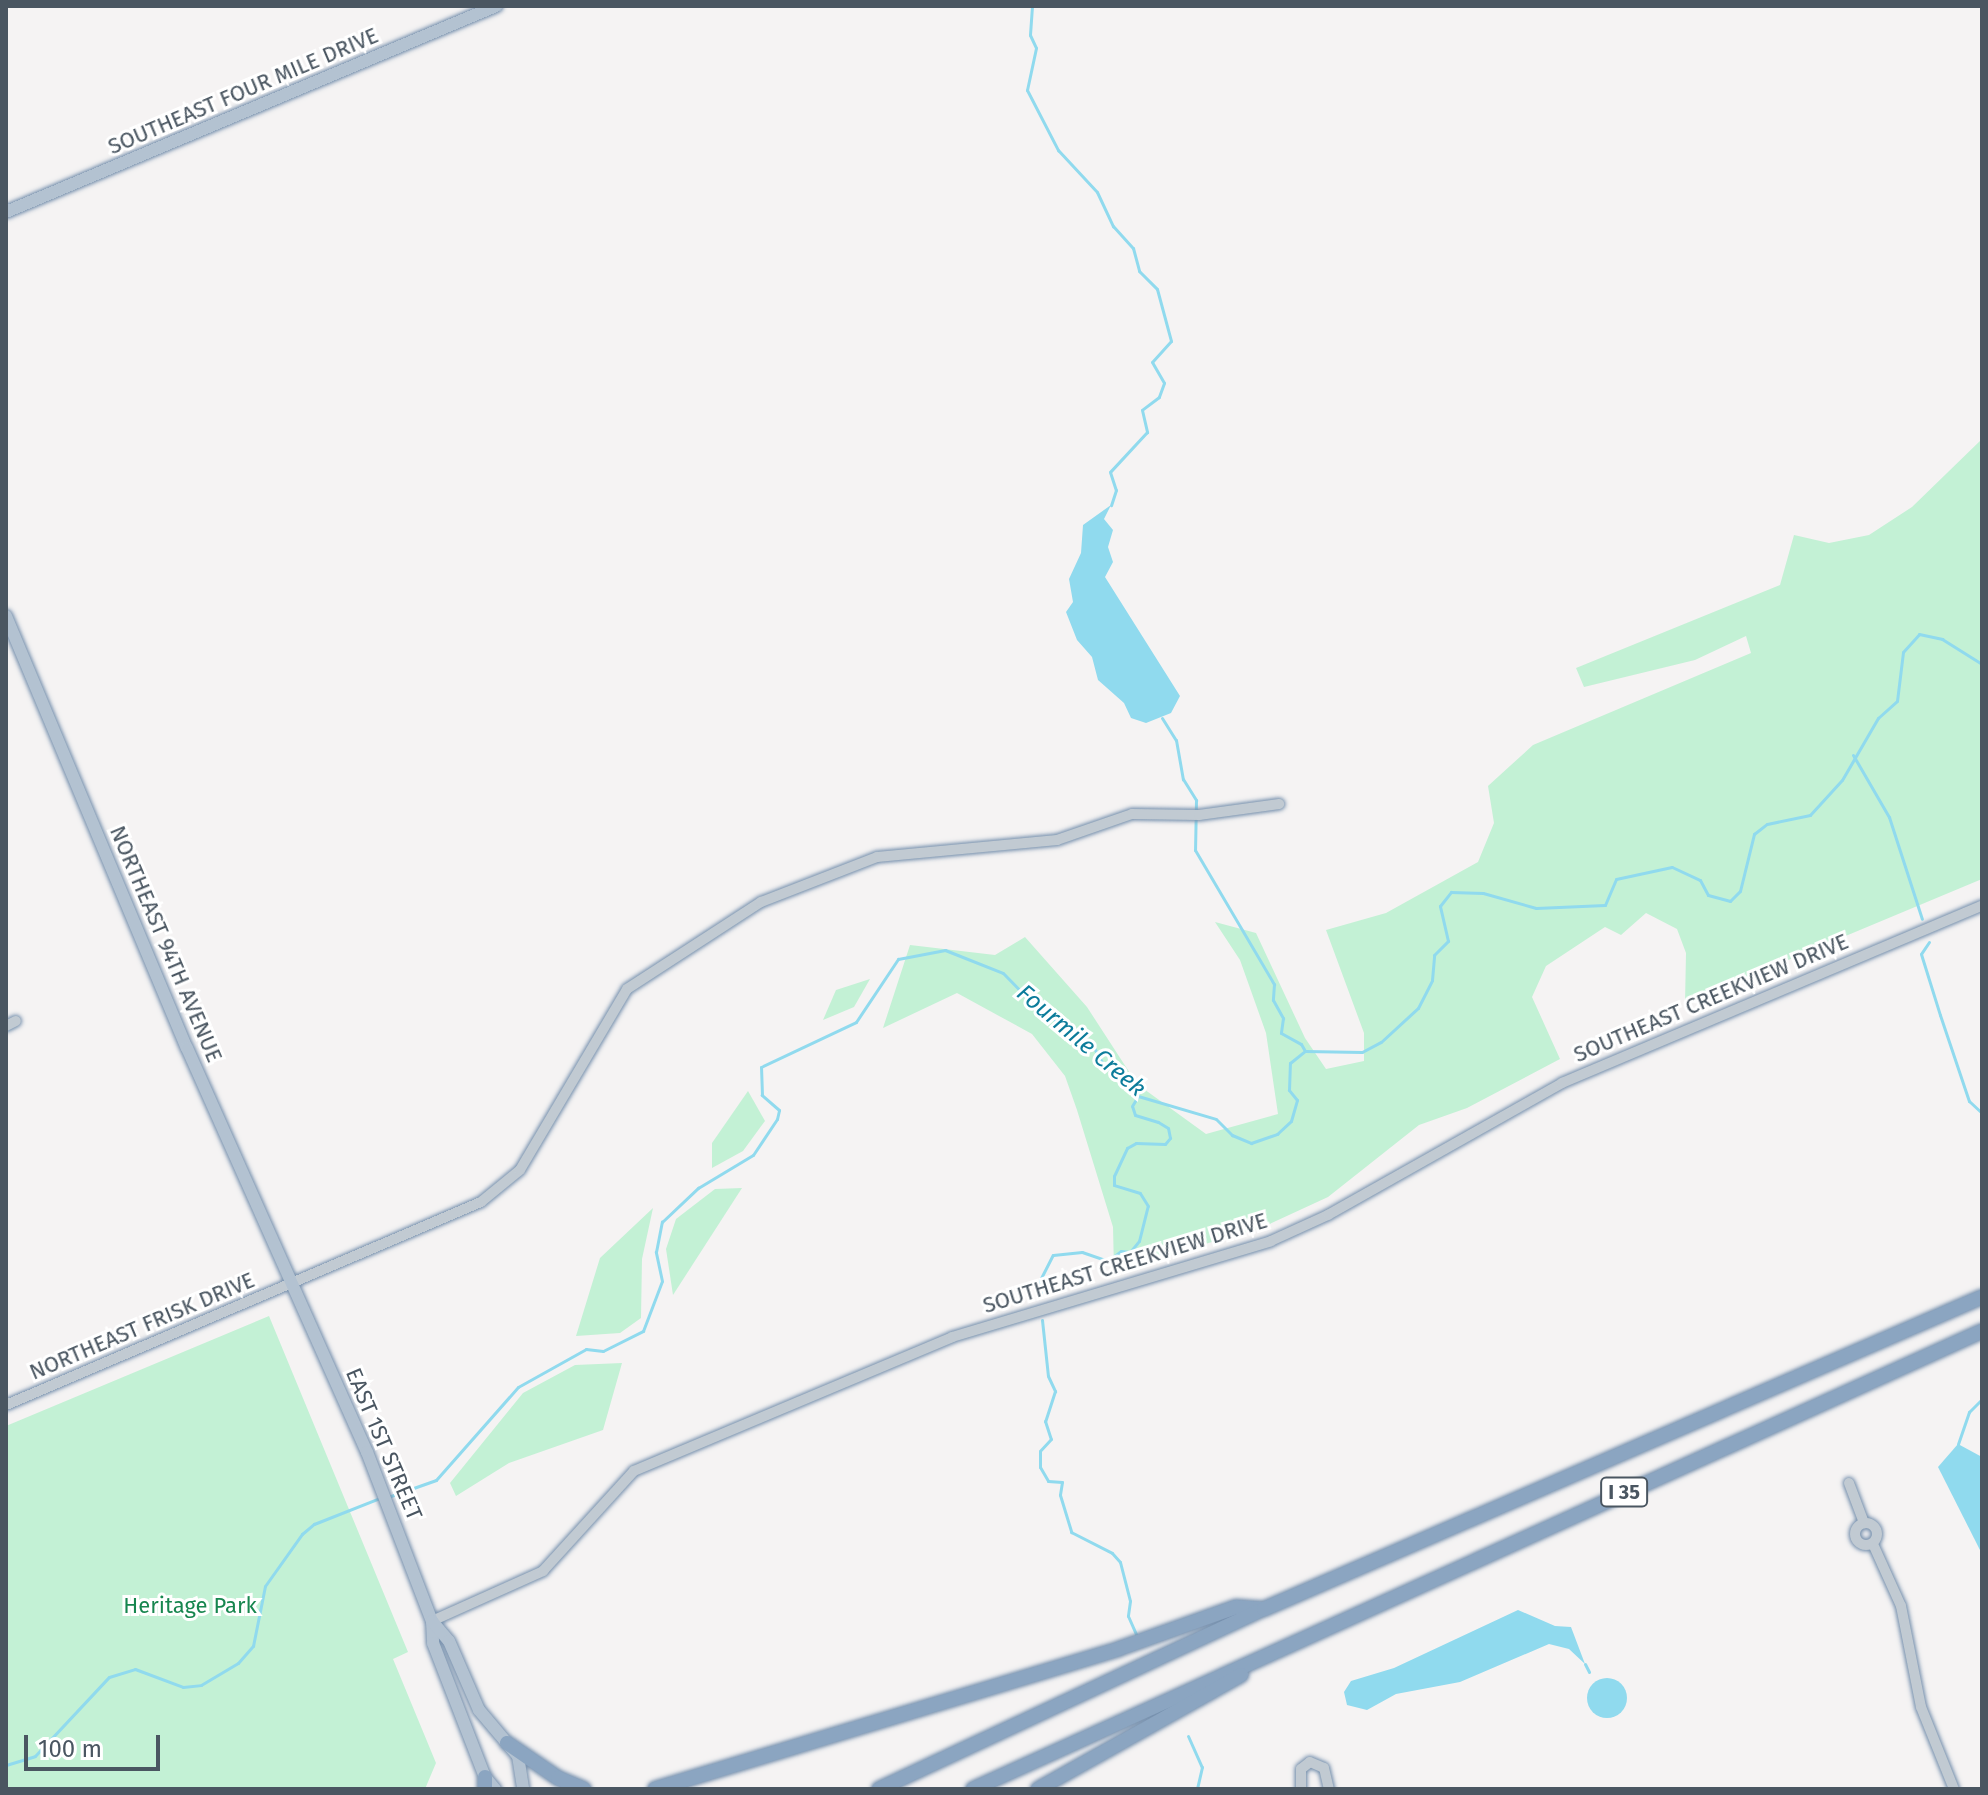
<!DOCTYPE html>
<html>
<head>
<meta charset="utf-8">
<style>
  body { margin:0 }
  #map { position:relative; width:1988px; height:1795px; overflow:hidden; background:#f5f3f3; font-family:"Fira Sans",sans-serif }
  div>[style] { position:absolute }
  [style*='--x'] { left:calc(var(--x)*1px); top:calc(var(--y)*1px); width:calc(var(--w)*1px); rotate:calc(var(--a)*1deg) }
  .green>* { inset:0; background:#c3f1d5 }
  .water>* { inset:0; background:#90daee }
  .round { border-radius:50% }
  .stream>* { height:3px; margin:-1.5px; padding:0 1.5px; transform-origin:1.5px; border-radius:1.5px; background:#90daee }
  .roads { filter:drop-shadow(0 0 2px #7690ad) drop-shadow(0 0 2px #7690ad) }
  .minor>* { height:10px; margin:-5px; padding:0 5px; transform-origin:5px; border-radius:5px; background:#c1cad2 }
  .minor>.ring { margin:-5px; padding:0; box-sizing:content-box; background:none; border:10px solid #c1cad2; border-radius:50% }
  .major>* { height:12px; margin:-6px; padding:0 6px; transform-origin:6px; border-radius:6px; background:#b3c2d1 }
  .highway>* { height:14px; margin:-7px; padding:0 7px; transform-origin:7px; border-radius:7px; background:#8ba5c1 }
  span { translate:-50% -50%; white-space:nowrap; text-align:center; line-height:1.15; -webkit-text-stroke:6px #fff; paint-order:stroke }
  .shield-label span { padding:2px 6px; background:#fff; border:2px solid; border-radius:6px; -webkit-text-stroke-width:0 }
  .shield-label { font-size:20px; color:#4a5661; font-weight:700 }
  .street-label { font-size:22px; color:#4a5661 }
  .park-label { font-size:22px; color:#17864f }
  .water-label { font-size:24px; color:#0c7c9b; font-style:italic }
  .frame { position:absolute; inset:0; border:8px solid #4a5661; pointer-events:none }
  .scale { position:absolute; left:24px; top:1735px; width:136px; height:36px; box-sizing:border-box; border:4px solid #4a5661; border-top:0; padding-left:10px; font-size:24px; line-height:28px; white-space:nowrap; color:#4a5661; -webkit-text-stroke:6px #fff; paint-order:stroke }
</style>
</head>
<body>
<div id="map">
  <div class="green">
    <div style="clip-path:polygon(1982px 439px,1982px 879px,1685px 1003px,1686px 953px,1677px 929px,1646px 913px,1621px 935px,1605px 927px,1546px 966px,1532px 997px,1560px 1059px,1467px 1108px,1419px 1125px,1328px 1197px,1261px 1228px,1114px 1270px,1113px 1227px,1077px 1110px,1065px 1076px,1032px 1034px,957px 993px,883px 1028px,910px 945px,995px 955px,1025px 937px,1087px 1007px,1137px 1084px,1206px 1134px,1278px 1114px,1266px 1033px,1240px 960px,1215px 922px,1256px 933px,1305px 1038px,1326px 1069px,1364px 1061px,1364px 1033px,1326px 930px,1386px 913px,1478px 862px,1494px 823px,1488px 786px,1533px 745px,1751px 653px,1746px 636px,1695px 660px,1584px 687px,1576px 668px,1780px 585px,1794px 535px,1829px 543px,1869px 535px,1912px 507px)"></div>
    <div style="clip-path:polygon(870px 979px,854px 1007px,823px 1020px,836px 990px)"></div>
    <div style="clip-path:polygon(748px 1091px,765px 1121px,743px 1151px,712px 1168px,712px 1143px)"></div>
    <div style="clip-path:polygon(742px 1188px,673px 1295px,666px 1249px,676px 1219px,715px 1189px)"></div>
    <div style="clip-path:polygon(653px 1208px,642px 1259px,641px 1318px,620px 1333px,576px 1336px,600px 1258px)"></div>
    <div style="clip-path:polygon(269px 1316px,408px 1652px,393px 1659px,436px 1763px,425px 1789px,6px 1789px,6px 1426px)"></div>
    <div style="clip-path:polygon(622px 1363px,603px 1430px,509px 1463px,456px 1496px,450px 1483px,523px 1393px,575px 1365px)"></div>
  </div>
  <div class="water">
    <div style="clip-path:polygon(1111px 505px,1104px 519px,1113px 530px,1108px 547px,1113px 562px,1105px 577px,1180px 696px,1171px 713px,1146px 723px,1131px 718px,1124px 703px,1098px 680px,1092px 657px,1077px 640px,1066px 612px,1073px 602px,1069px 579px,1081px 553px,1083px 525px)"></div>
    <div style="clip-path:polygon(1958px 1444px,1982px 1457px,1982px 1554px,1938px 1467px)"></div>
    <div style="clip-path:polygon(1518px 1610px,1555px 1626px,1571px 1627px,1585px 1664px,1569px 1649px,1549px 1644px,1460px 1682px,1396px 1694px,1367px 1710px,1347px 1705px,1344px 1692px,1351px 1681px,1394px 1668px)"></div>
    <div class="round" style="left:1587px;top:1678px;width:40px;height:40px"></div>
  </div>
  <div class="stream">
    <div style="--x:1032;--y:6;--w:29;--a:94"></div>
    <div style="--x:1030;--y:35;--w:14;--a:65"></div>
    <div style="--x:1036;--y:48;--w:43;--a:102.1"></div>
    <div style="--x:1027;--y:90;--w:68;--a:62.7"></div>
    <div style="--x:1058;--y:150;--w:57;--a:47.1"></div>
    <div style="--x:1097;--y:192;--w:38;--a:65"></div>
    <div style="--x:1113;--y:226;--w:30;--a:48"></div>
    <div style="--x:1133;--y:248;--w:24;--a:75"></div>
    <div style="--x:1139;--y:271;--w:25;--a:45"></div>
    <div style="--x:1157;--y:289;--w:54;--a:74.9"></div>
    <div style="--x:1171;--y:341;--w:28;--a:132"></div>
    <div style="--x:1152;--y:362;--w:24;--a:60"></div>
    <div style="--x:1164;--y:383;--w:15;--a:110"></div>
    <div style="--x:1159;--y:397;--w:21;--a:143"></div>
    <div style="--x:1142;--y:410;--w:23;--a:77"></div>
    <div style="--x:1147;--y:432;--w:54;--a:132.8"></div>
    <div style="--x:1110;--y:472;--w:19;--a:72"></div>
    <div style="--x:1116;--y:490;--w:16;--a:108"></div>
    <div style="--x:1162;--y:718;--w:26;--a:58"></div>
    <div style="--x:1176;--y:740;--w:40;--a:80"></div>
    <div style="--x:1183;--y:779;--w:25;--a:58"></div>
    <div style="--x:1196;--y:800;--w:50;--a:91.1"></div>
    <div style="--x:1195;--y:850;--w:156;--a:59.5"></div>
    <div style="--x:1274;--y:984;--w:16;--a:94"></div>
    <div style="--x:1273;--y:1000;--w:21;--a:61"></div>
    <div style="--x:1283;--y:1018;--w:15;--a:98"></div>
    <div style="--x:1281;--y:1033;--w:23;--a:29"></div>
    <div style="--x:1301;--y:1044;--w:8;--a:60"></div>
    <div style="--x:1853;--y:755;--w:72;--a:59.9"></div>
    <div style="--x:1889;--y:817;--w:107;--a:72.1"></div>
    <div style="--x:1929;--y:942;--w:14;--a:124"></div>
    <div style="--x:1921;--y:954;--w:64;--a:72.7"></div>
    <div style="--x:1940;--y:1015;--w:91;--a:71.4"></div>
    <div style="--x:1969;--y:1101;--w:18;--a:43"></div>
    <div style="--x:1041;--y:1293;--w:13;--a:-94"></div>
    <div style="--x:1040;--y:1280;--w:28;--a:-63"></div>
    <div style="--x:1053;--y:1255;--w:29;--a:-6"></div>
    <div style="--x:1082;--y:1252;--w:28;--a:19"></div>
    <div style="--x:1108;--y:1261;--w:16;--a:-38"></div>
    <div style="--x:1121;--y:1251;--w:9;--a:6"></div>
    <div style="--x:1130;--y:1252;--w:14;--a:-51"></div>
    <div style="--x:1139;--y:1241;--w:36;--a:-76"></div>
    <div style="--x:1148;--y:1206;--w:15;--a:-122"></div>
    <div style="--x:1140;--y:1193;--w:27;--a:-163"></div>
    <div style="--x:1114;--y:1185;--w:9;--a:-90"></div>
    <div style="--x:1114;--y:1176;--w:31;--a:-65"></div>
    <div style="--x:1127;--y:1148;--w:10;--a:-29"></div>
    <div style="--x:1136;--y:1143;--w:29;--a:2"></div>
    <div style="--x:1165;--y:1144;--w:8;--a:-50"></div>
    <div style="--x:1170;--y:1138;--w:10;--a:-101"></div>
    <div style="--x:1168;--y:1128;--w:12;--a:-149"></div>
    <div style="--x:1158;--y:1122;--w:24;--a:-163"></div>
    <div style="--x:1135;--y:1115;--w:9;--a:-108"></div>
    <div style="--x:1132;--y:1106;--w:12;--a:-59"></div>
    <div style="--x:1042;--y:1320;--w:56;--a:83.9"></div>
    <div style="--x:1048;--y:1376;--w:17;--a:65"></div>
    <div style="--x:1055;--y:1391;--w:32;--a:108"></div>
    <div style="--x:1045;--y:1421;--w:19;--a:72"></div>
    <div style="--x:1051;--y:1439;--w:16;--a:133"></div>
    <div style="--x:1040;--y:1451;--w:16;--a:90"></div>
    <div style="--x:1040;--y:1467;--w:16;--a:60"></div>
    <div style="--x:1048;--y:1481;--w:14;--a:4"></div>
    <div style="--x:1062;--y:1482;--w:13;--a:99"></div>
    <div style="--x:1060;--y:1495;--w:39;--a:73"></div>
    <div style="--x:1071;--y:1532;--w:46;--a:27.1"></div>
    <div style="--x:1112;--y:1553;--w:12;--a:48"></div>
    <div style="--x:1120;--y:1562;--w:40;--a:75.6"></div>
    <div style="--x:1130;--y:1601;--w:15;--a:98"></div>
    <div style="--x:1128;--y:1616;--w:20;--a:66"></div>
    <div style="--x:1958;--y:1444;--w:34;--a:-71"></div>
    <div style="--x:1969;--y:1412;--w:18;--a:-45"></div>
    <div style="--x:388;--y:1497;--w:51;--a:-19.5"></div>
    <div style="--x:436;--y:1480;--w:124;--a:-48.6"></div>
    <div style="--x:518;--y:1387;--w:78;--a:-29.2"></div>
    <div style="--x:586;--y:1349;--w:17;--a:7"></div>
    <div style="--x:603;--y:1351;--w:45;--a:-26.6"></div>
    <div style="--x:643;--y:1331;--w:53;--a:-69.2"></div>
    <div style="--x:662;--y:1281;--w:30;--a:-102"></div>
    <div style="--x:656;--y:1252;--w:31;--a:-79"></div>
    <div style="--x:662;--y:1222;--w:50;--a:-43.4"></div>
    <div style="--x:698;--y:1188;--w:64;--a:-31"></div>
    <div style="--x:753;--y:1155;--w:43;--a:-56.3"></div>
    <div style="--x:777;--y:1119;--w:9;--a:-77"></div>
    <div style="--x:779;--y:1110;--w:23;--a:-139"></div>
    <div style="--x:762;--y:1095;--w:28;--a:-92"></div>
    <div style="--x:761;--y:1067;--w:105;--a:-25.3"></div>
    <div style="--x:856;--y:1022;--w:76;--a:-56.3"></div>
    <div style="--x:898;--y:959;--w:48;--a:-10.8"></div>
    <div style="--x:945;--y:950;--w:62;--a:21.6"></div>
    <div style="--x:1003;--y:973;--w:50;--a:45.8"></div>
    <div style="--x:1038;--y:1009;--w:66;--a:33.9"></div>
    <div style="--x:1093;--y:1046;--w:21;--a:61"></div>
    <div style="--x:1103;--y:1064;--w:47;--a:42.4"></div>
    <div style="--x:1138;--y:1096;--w:81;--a:16.4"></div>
    <div style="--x:1216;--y:1119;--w:23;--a:45"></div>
    <div style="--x:1232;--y:1135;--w:21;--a:23"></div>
    <div style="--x:1251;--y:1143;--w:28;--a:-19"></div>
    <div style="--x:1277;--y:1134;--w:19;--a:-43"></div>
    <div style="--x:1291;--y:1121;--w:22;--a:-74"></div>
    <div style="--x:1297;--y:1100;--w:13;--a:-129"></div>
    <div style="--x:1289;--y:1090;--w:27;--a:-88"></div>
    <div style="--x:1290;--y:1063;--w:19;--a:-39"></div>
    <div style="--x:1305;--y:1051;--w:57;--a:1"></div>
    <div style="--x:1362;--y:1052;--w:21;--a:-28"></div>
    <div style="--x:1381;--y:1042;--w:50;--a:-42.6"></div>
    <div style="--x:1418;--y:1008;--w:31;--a:-63"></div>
    <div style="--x:1432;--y:980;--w:25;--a:-85"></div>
    <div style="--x:1434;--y:955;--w:20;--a:-45"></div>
    <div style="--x:1448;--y:941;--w:36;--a:-103"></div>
    <div style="--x:1440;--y:906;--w:18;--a:-52"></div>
    <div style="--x:1451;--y:892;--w:32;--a:2"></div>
    <div style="--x:1483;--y:893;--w:55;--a:15.8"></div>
    <div style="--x:1536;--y:908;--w:69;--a:-2.5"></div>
    <div style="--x:1605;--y:905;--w:28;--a:-67"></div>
    <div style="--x:1616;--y:879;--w:57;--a:-12.1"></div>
    <div style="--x:1672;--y:867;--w:31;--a:25"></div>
    <div style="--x:1700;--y:880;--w:17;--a:62"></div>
    <div style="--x:1708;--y:895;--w:23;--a:15"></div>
    <div style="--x:1730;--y:901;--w:14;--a:-45"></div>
    <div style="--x:1740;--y:891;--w:59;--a:-76.2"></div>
    <div style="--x:1754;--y:834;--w:16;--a:-38"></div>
    <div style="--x:1767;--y:824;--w:44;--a:-11.8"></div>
    <div style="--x:1810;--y:815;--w:47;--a:-47.6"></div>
    <div style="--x:1842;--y:780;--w:72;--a:-59.9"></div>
    <div style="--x:1878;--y:718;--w:25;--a:-42"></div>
    <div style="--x:1897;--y:701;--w:49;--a:-83"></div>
    <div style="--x:1903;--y:652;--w:24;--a:-48"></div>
    <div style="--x:1919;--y:634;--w:24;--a:12"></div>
    <div style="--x:1942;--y:639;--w:47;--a:32"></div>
    <div style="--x:1585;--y:1664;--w:9;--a:63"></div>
    <div style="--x:1188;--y:1736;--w:34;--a:66"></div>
    <div style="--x:1202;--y:1767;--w:23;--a:103"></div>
    <div style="--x:6;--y:1765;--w:30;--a:-17"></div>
    <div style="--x:35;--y:1756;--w:108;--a:-46.9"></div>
    <div style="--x:109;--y:1677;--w:27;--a:-17"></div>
    <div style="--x:135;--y:1669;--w:51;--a:20.6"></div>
    <div style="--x:183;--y:1687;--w:18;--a:-6"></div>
    <div style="--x:201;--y:1685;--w:43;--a:-30.7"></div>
    <div style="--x:238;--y:1663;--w:23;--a:-49"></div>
    <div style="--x:253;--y:1646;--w:61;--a:-78.7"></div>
    <div style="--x:265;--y:1586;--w:64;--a:-54.6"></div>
    <div style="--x:302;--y:1534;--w:16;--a:-40"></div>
    <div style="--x:314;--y:1524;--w:71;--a:-21.5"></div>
  </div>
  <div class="roads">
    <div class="minor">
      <div style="--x:6;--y:1026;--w:11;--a:-27"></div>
      <div style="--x:6;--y:1405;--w:517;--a:-23.14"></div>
      <div style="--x:481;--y:1202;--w:50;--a:-39.4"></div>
      <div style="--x:520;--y:1170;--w:210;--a:-59.4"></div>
      <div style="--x:627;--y:989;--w:160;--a:-33"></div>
      <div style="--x:761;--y:902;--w:124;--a:-21.2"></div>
      <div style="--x:877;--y:857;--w:181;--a:-5.4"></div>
      <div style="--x:1057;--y:840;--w:79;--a:-19.1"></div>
      <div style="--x:1132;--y:814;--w:67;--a:0.9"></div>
      <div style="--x:1199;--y:815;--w:81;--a:-7.8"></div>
      <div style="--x:1849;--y:1483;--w:43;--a:69.4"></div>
      <div class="ring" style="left:1855px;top:1523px;width:12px;height:12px"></div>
      <div style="--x:1873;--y:1544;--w:68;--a:65.7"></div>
      <div style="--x:1901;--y:1606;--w:103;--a:78.8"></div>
      <div style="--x:1921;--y:1707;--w:88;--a:68.1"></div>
      <div style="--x:432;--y:1621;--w:122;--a:-24.2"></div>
      <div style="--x:543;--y:1571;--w:135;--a:-47.7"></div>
      <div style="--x:634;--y:1471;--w:345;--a:-22.8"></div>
      <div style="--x:952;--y:1337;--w:333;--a:-16.7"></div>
      <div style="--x:1271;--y:1241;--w:63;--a:-24.5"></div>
      <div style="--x:1328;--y:1215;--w:269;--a:-29.4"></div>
      <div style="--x:1562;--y:1083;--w:456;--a:-22.9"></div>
      <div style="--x:1301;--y:1789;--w:20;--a:-90"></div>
      <div style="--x:1301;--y:1769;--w:11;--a:-38"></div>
      <div style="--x:1310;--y:1762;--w:15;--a:23"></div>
      <div style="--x:1324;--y:1768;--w:22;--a:77"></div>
    </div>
    <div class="major">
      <div style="--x:6;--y:212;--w:532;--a:-22.8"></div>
      <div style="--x:6;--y:616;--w:468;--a:67.3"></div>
      <div style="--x:187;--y:1048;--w:442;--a:66"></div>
      <div style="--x:367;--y:1452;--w:181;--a:69"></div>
      <div style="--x:432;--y:1621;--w:22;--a:87"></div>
      <div style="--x:433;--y:1643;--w:144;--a:68.8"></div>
      <div style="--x:485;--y:1777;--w:16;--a:50"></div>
      <div style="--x:432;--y:1621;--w:26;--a:50"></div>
      <div style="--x:449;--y:1641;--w:75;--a:66.5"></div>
      <div style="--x:479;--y:1710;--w:60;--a:49.7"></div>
      <div style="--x:518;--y:1756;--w:33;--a:81"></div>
    </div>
    <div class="highway">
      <div style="--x:507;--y:1743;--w:62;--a:34.5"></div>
      <div style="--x:558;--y:1778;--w:28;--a:23"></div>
      <div style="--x:485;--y:1789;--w:12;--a:-90"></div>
      <div style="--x:655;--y:1789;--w:484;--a:-16.8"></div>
      <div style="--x:1118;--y:1649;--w:125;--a:-19.6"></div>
      <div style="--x:1236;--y:1607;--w:27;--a:4"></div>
      <div style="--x:879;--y:1789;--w:425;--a:-25.1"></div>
      <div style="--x:1264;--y:1609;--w:783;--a:-23.49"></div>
      <div style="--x:973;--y:1789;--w:1108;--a:-24.41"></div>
      <div style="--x:1038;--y:1789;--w:233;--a:-29.3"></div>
    </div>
  </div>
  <div class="shield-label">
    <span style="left:1624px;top:1492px">I 35</span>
  </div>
  <div class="street-label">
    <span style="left:243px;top:91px;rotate:-23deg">SOUTHEAST FOUR MILE DRIVE</span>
    <span style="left:166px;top:944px;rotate:67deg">NORTHEAST 94TH AVENUE</span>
    <span style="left:1711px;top:998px;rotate:-23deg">SOUTHEAST CREEKVIEW DRIVE</span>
    <span style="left:1125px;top:1263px;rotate:-17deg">SOUTHEAST CREEKVIEW DRIVE</span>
    <span style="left:142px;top:1326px;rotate:-23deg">NORTHEAST FRISK DRIVE</span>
    <span style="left:384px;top:1444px;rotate:67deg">EAST 1ST STREET</span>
  </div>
  <div class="park-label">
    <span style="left:190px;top:1606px">Heritage Park</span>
  </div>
  <div class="water-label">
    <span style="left:1081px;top:1041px;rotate:40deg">Fourmile Creek</span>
  </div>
  <div class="frame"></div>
  <div class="scale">100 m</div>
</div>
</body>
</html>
